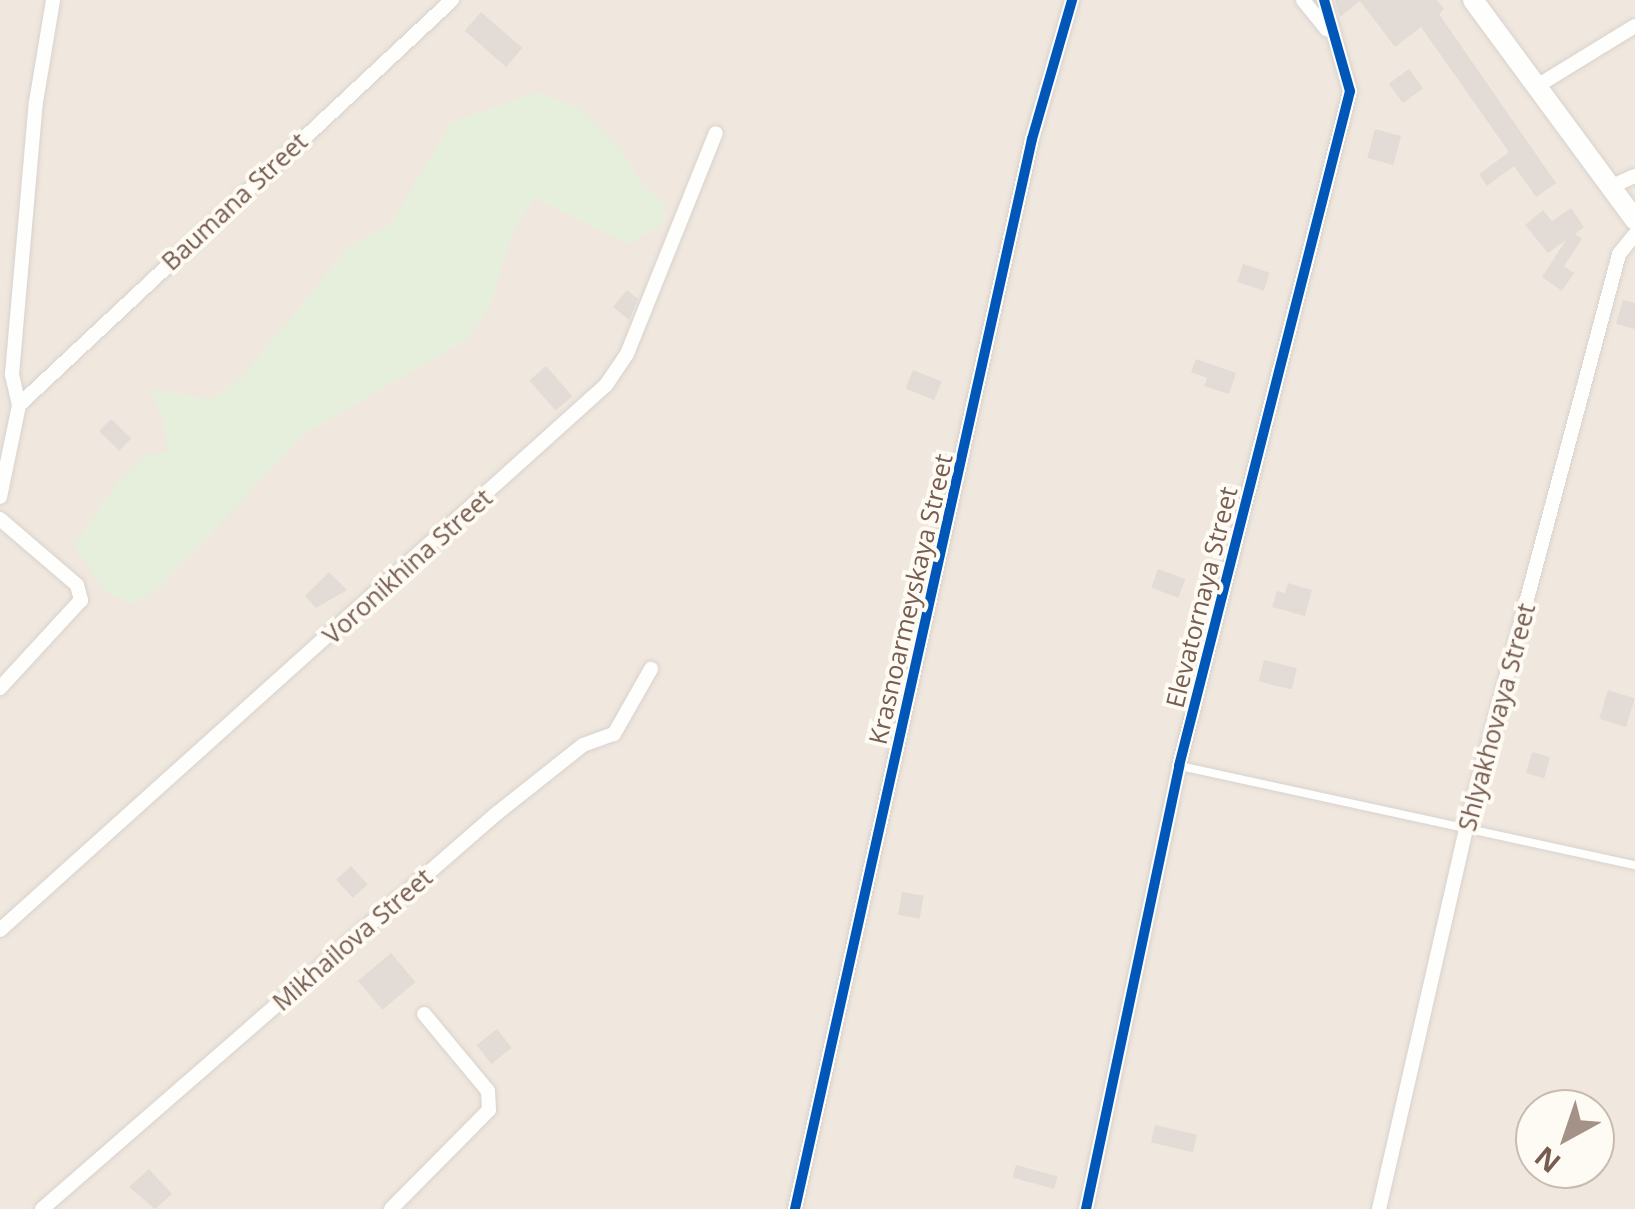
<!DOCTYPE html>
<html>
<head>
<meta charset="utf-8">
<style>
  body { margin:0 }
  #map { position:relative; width:1635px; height:1209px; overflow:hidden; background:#f8f5f0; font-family:"Open Sans",sans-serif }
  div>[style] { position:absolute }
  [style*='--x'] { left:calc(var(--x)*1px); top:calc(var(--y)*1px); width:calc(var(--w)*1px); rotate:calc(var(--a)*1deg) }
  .residential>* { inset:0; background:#f0e8de }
  .green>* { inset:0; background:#e6efdc }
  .building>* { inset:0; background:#e3dbd5; transform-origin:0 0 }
  .roads { filter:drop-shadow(0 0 2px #d8d2ce) drop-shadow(0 0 2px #d8d2ce) }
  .lane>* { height:8px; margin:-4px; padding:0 4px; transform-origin:4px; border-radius:4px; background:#fefefd }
  .street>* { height:14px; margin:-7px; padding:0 7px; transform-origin:7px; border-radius:7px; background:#fefefd }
  .secondary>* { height:20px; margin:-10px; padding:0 10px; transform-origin:10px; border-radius:10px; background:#fefefd }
  .cycleway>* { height:10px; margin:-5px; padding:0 5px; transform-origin:5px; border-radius:5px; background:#0057b8 }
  span { translate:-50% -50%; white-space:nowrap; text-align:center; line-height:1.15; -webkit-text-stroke:8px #fefaf4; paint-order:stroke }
  .street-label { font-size:25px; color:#775d50 }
  .north { position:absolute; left:1515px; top:1089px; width:100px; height:100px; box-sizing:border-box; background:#fefaf4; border:2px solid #c8bbb2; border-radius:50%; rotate:220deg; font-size:28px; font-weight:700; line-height:40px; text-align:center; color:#775d50 }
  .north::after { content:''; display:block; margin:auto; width:35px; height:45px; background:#a49288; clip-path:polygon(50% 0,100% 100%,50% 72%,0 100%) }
</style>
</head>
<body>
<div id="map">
  <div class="residential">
    <div style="clip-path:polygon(evenodd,0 0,1635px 0,1635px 1209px,0 1209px,0 0,1535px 1109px,1595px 1109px,1595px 1169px,1535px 1169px,1535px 1109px)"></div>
  </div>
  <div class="green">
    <div style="clip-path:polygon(538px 92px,578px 107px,623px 152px,642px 184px,666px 206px,664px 221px,631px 245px,535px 198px,512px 232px,490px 307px,466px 340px,304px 434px,160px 587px,133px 604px,105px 591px,74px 545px,117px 483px,146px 455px,168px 452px,162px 415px,149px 390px,211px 399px,243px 376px,350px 246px,391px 224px,452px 122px)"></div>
  </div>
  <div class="building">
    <div style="clip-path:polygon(1335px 0,1437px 0,1444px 9px,1439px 14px,1556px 183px,1536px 197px,1514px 166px,1487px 186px,1479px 174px,1509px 152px,1421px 27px,1395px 47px,1360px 1px,1340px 17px)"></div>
    <div style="left:481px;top:12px;width:55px;height:25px;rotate:41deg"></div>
    <div style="left:1409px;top:69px;width:24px;height:25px;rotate:54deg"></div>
    <div style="left:1375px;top:129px;width:27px;height:30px;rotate:15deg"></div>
    <div style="clip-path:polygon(1571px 208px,1584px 227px,1575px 234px,1582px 239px,1564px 266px,1574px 273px,1562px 291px,1542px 277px,1566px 240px,1548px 253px,1525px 225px,1543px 210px,1552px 221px)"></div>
    <div style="left:1243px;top:264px;width:28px;height:19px;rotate:18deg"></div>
    <div style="clip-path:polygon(627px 290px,638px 299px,629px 320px,613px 307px)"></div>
    <div style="clip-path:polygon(1623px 300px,1635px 303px,1635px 329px,1616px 324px)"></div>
    <div style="clip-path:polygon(1196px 359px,1236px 373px,1229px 394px,1204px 386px,1207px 378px,1191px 372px)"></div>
    <div style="left:546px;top:366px;width:40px;height:22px;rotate:49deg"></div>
    <div style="left:913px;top:370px;width:31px;height:20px;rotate:22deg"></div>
    <div style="left:111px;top:419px;width:28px;height:17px;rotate:44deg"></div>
    <div style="left:1158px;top:569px;width:29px;height:20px;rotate:20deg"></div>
    <div style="clip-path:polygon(329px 572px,347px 590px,316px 608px,305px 596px)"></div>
    <div style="clip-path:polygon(1288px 583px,1312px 590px,1305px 616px,1272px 607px,1277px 591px,1285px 593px)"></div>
    <div style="left:1264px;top:660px;width:34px;height:22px;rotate:14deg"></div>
    <div style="left:1608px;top:690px;width:28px;height:30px;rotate:17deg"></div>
    <div style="left:1532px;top:752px;width:19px;height:22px;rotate:16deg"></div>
    <div style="left:351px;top:866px;width:25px;height:20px;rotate:48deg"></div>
    <div style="left:902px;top:892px;width:22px;height:23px;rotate:10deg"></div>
    <div style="left:391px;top:953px;width:38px;height:43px;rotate:50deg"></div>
    <div style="left:497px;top:1029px;width:24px;height:26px;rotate:52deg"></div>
    <div style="left:1155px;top:1125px;width:43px;height:18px;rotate:13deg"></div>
    <div style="left:1016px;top:1165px;width:43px;height:13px;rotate:15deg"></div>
    <div style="clip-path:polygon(149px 1169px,172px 1194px,155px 1209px,129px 1187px)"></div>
  </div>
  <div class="roads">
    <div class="lane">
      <div style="--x:1180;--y:766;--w:466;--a:12.3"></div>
    </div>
    <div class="street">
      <div style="--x:1303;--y:0;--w:38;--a:51"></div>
      <div style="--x:1537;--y:86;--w:115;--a:-31.5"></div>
      <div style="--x:1610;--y:187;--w:27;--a:-24"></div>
      <div style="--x:19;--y:405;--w:593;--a:-43.09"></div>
      <div style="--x:0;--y:497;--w:94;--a:-78.3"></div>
      <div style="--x:19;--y:405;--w:32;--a:-103"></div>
      <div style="--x:12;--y:374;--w:273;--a:-85"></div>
      <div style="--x:36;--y:102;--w:103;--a:-80.5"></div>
      <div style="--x:0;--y:519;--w:101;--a:40.6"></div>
      <div style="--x:77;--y:585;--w:16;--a:75"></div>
      <div style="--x:81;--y:600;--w:120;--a:132.6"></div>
      <div style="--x:0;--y:930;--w:815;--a:-41.97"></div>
      <div style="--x:606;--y:385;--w:37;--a:-56"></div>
      <div style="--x:627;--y:354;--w:238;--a:-68.1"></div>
      <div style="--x:42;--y:1209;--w:602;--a:-41.02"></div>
      <div style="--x:496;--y:814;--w:111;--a:-38.4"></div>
      <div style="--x:583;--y:745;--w:33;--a:-20"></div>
      <div style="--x:614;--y:734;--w:75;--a:-60.4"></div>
      <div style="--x:391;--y:1209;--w:139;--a:-45.3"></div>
      <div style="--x:489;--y:1110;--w:19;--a:-93"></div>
      <div style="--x:488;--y:1091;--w:100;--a:-129.7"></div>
      <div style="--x:795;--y:1209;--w:1096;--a:-77.51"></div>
      <div style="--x:1032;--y:139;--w:145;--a:-73.9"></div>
      <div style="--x:1086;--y:1209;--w:453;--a:-78.1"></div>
      <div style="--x:1179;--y:766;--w:696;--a:-75.78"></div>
      <div style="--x:1350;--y:91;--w:95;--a:-105.9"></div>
      <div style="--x:1379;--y:1209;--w:391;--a:-77.1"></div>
      <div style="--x:1466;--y:828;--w:594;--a:-75.07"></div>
      <div style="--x:1619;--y:254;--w:26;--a:-51"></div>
    </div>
    <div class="secondary">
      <div style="--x:1473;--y:0;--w:273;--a:53.6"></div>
    </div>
  </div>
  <div class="cycleway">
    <div style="--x:795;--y:1209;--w:1096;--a:-77.51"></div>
    <div style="--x:1032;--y:139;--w:145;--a:-73.9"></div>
    <div style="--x:1086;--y:1209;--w:453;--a:-78.1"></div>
    <div style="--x:1179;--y:766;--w:696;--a:-75.78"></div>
    <div style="--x:1350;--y:91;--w:95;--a:-105.9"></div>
  </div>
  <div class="street-label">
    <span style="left:234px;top:201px;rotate:-43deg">Baumana Street</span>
    <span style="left:407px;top:566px;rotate:-42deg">Voronikhina Street</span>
    <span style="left:1201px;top:597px;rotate:-76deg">Elevatornaya Street</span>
    <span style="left:910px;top:599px;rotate:-77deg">Krasnoarmeyskaya Street</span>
    <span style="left:1496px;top:717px;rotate:-75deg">Shlyakhovaya Street</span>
    <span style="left:352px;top:939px;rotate:-41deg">Mikhailova Street</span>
  </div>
  <div class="north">N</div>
</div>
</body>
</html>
